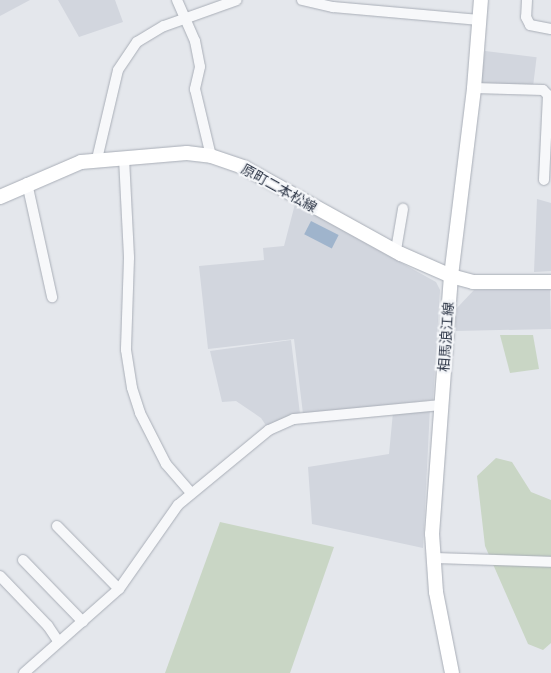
<!DOCTYPE html>
<html>
<head>
<meta charset="utf-8">
<style>
  body { margin:0 }
  #map { position:relative; width:551px; height:673px; overflow:hidden; background:#e4e7ec; font-family:Quicksand,"Noto Sans JP",sans-serif }
  div>[style] { position:absolute }
  [style*='--x'] { left:calc(var(--x)*1px); top:calc(var(--y)*1px); width:calc(var(--w)*1px); rotate:calc(var(--a)*1deg) }
  .built>* { inset:0; background:#d2d6de; transform-origin:0 0 }
  .green>* { inset:0; background:#c9d6c5 }
  .water>* { inset:0; background:#9fb4cc; transform-origin:0 0 }
  .roads { filter:drop-shadow(0 0 1px #a9aeb7) drop-shadow(0 0 1px #a9aeb7) }
  .minor>* { height:10px; margin:-5px; padding:0 5px; transform-origin:5px; border-radius:5px; background:#f7f8fa }
  .major>* { height:14px; margin:-7px; padding:0 7px; transform-origin:7px; border-radius:7px; background:#fff }
  span { translate:-50% -50%; white-space:nowrap; text-align:center; line-height:1.15; -webkit-text-stroke:4.5px #f4f6f9; paint-order:stroke }
  .street-label { font-size:14px; color:#2b3445 }
</style>
</head>
<body>
<div id="map">
  <div class="built">
    <div style="clip-path:polygon(0 0,30px 0,0 16px)"></div>
    <div style="clip-path:polygon(58px 0,115px 0,123px 22px,79px 37px)"></div>
    <div style="left:485px;top:51px;width:52px;height:34px;rotate:7deg"></div>
    <div style="clip-path:polygon(537px 199px,551px 203px,551px 271px,534px 272px)"></div>
    <div style="clip-path:polygon(295px 204px,436px 282px,440px 290px,433px 400px,303px 414px,294px 339px,208px 349px,199px 266px,264px 260px,263px 248px,284px 246px)"></div>
    <div style="clip-path:polygon(550px 289px,551px 329px,456px 331px,456px 309px,474px 290px)"></div>
    <div style="clip-path:polygon(291px 340px,300px 414px,267px 427px,261px 418px,236px 401px,222px 402px,210px 351px)"></div>
    <div style="clip-path:polygon(430px 408px,423px 548px,312px 524px,308px 467px,389px 454px,393px 412px)"></div>
  </div>
  <div class="green">
    <div style="clip-path:polygon(500px 335px,533px 335px,539px 369px,510px 373px)"></div>
    <div style="clip-path:polygon(496px 458px,512px 462px,531px 492px,551px 500px,551px 643px,543px 650px,528px 644px,485px 546px,477px 476px)"></div>
    <div style="clip-path:polygon(220px 522px,334px 547px,290px 673px,165px 673px)"></div>
  </div>
  <div class="water">
    <div style="left:311px;top:221px;width:31px;height:15px;rotate:27deg"></div>
  </div>
  <div class="roads">
    <div class="minor">
      <div style="--x:177;--y:0;--w:45;--a:66.3"></div>
      <div style="--x:195;--y:41;--w:26;--a:79"></div>
      <div style="--x:200;--y:67;--w:23;--a:103"></div>
      <div style="--x:195;--y:89;--w:69;--a:76.6"></div>
      <div style="--x:302;--y:0;--w:32;--a:13"></div>
      <div style="--x:333;--y:7;--w:147;--a:5.1"></div>
      <div style="--x:527;--y:0;--w:17;--a:93"></div>
      <div style="--x:526;--y:17;--w:9;--a:63"></div>
      <div style="--x:530;--y:25;--w:21;--a:11"></div>
      <div style="--x:474;--y:88;--w:69;--a:1.7"></div>
      <div style="--x:543;--y:90;--w:7;--a:45"></div>
      <div style="--x:548;--y:95;--w:85;--a:92.7"></div>
      <div style="--x:124;--y:158;--w:100;--a:87.1"></div>
      <div style="--x:129;--y:258;--w:92;--a:91.9"></div>
      <div style="--x:126;--y:350;--w:38;--a:81"></div>
      <div style="--x:132;--y:388;--w:26;--a:72"></div>
      <div style="--x:140;--y:413;--w:57;--a:63"></div>
      <div style="--x:166;--y:464;--w:38;--a:49"></div>
      <div style="--x:97;--y:159;--w:91;--a:-76.7"></div>
      <div style="--x:118;--y:70;--w:34;--a:-56"></div>
      <div style="--x:137;--y:42;--w:31;--a:-31"></div>
      <div style="--x:164;--y:26;--w:77;--a:-19.6"></div>
      <div style="--x:27;--y:183;--w:117;--a:77.6"></div>
      <div style="--x:396;--y:250;--w:42;--a:-80.3"></div>
      <div style="--x:57;--y:526;--w:88;--a:45.5"></div>
      <div style="--x:433;--y:558;--w:118;--a:1.9"></div>
      <div style="--x:23;--y:560;--w:86;--a:45.9"></div>
      <div style="--x:0;--y:576;--w:69;--a:46.2"></div>
      <div style="--x:48;--y:626;--w:18;--a:56"></div>
      <div style="--x:24;--y:673;--w:127;--a:-41.5"></div>
      <div style="--x:119;--y:589;--w:103;--a:-54.9"></div>
      <div style="--x:178;--y:505;--w:118;--a:-39.5"></div>
      <div style="--x:269;--y:430;--w:27;--a:-24"></div>
      <div style="--x:294;--y:419;--w:148;--a:-5.4"></div>
    </div>
    <div class="major">
      <div style="--x:0;--y:197;--w:88;--a:-23.4"></div>
      <div style="--x:81;--y:162;--w:106;--a:-4.9"></div>
      <div style="--x:187;--y:153;--w:24;--a:7"></div>
      <div style="--x:211;--y:156;--w:36;--a:19"></div>
      <div style="--x:245;--y:168;--w:178;--a:28.9"></div>
      <div style="--x:401;--y:254;--w:55;--a:23.7"></div>
      <div style="--x:451;--y:276;--w:23;--a:15"></div>
      <div style="--x:473;--y:282;--w:78;--a:0"></div>
      <div style="--x:452;--y:673;--w:83;--a:-101.2"></div>
      <div style="--x:436;--y:592;--w:58;--a:-93.9"></div>
      <div style="--x:432;--y:534;--w:259;--a:-85.8"></div>
      <div style="--x:451;--y:276;--w:189;--a:-83"></div>
      <div style="--x:474;--y:88;--w:88;--a:-85.5"></div>
    </div>
  </div>
  <div class="street-label">
    <span style="left:279px;top:188px;rotate:29deg">原町二本松線</span>
    <span style="left:446px;top:337px;rotate:-86deg">相馬浪江線</span>
  </div>
</div>
</body>
</html>
